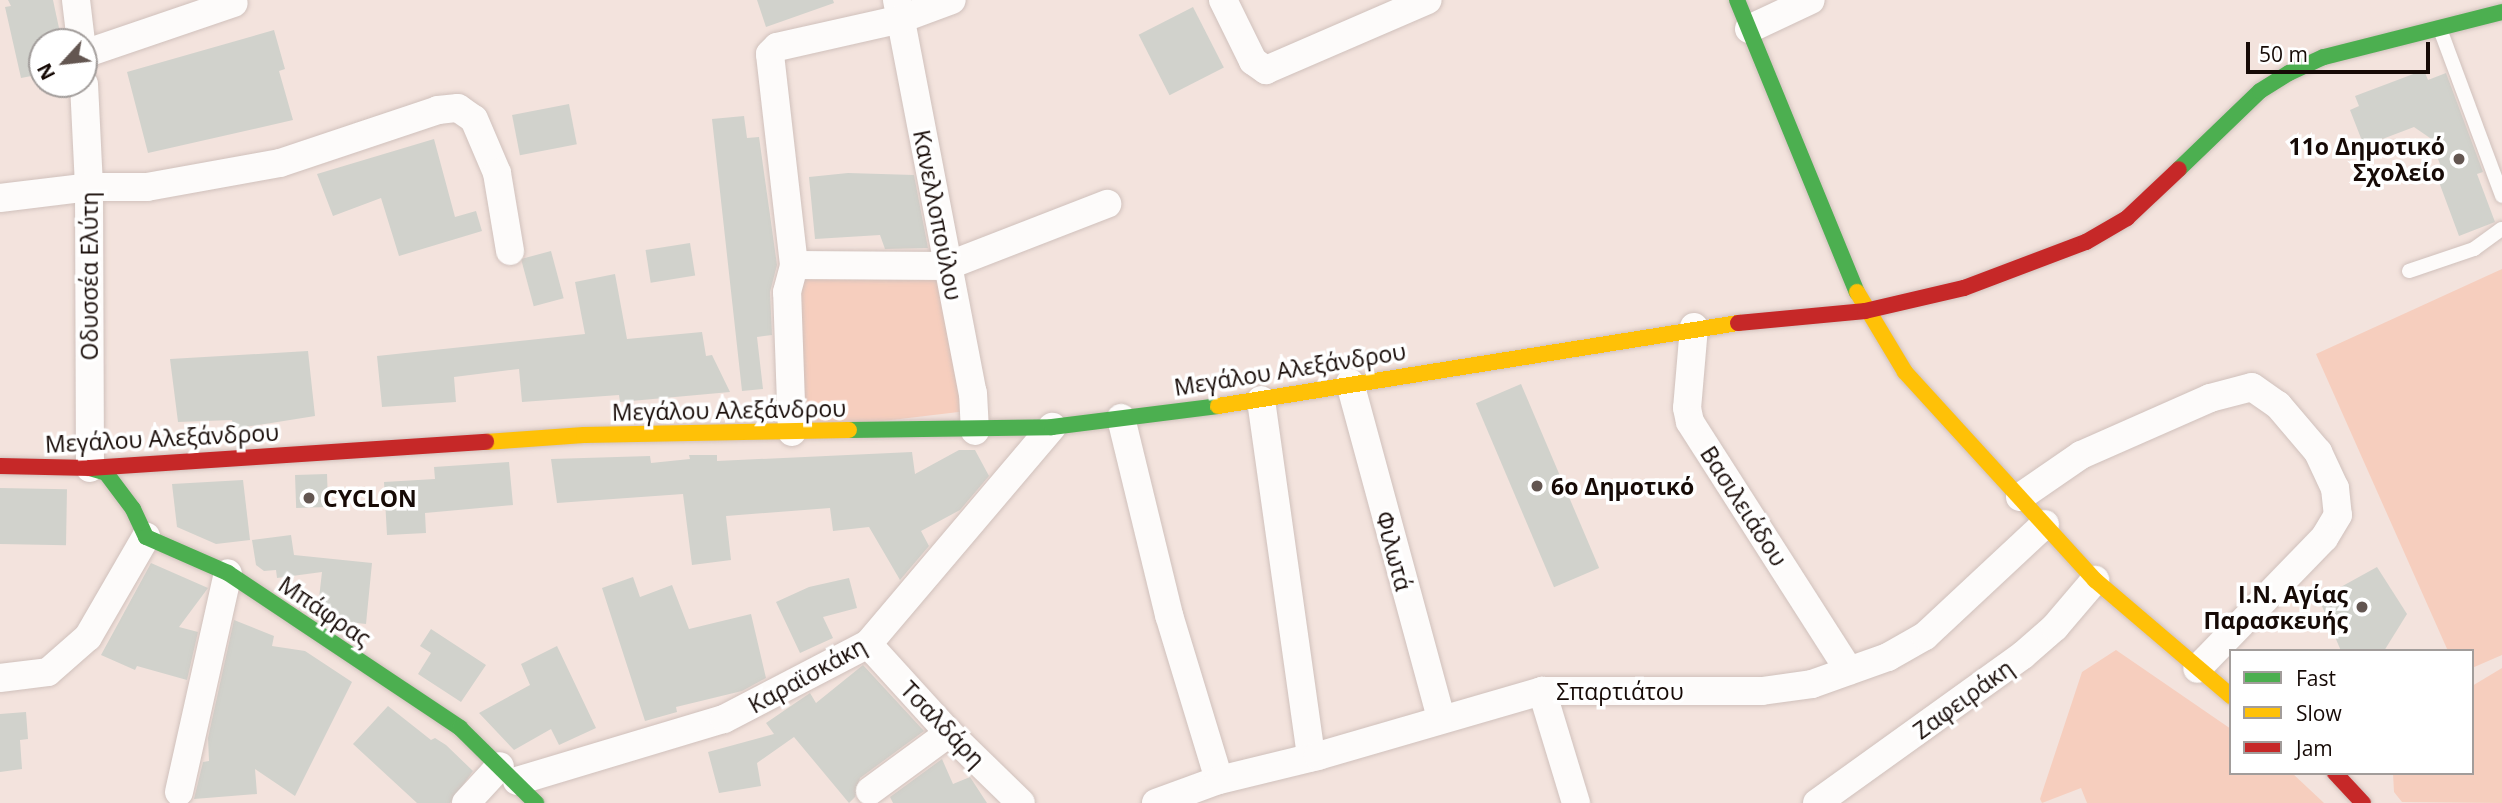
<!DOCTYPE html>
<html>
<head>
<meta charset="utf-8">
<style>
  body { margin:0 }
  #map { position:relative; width:2502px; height:803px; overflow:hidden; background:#f3e3dd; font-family:"Open Sans",sans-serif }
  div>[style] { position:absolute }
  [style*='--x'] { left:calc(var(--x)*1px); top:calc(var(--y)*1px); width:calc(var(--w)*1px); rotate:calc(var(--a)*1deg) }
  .green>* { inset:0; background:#f6cebe }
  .building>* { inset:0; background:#d1d2cc; transform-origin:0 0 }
  .roads { filter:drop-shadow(0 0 2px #d0c1bc) drop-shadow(0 0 2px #d0c1bc) }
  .lane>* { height:14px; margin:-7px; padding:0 7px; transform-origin:7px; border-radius:7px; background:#fdfbfa }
  .street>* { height:28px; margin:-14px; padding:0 14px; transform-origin:14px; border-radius:14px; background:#fdfbfa }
  .fast>* { height:16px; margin:-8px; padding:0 8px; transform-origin:8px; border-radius:8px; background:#4caf50 }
  .slow>* { height:16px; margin:-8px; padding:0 8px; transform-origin:8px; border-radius:8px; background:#ffc107 }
  .jam>* { height:16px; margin:-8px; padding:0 8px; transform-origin:8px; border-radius:8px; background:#c62828 }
  .dots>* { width:19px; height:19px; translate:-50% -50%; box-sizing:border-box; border:4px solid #fff; border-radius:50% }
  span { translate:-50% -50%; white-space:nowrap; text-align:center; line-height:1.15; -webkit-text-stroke:7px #fff; paint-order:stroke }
  .poi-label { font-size:23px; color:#160a06; font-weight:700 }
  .right { translate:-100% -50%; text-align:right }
  .left { translate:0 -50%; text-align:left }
  .street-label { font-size:23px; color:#160a06 }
  .legend { position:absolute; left:2229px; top:649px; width:245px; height:126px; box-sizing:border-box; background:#fff; border:2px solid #a29d9b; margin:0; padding:9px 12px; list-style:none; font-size:21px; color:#160a06 }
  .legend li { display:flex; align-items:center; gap:14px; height:35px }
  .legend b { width:35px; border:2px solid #a29d9b }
  .north { position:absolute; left:28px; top:28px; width:70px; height:70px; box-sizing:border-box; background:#fff; border:2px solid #a29d9b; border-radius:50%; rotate:243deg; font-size:19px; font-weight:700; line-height:28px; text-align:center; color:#160a06 }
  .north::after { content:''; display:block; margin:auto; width:24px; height:32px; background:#635651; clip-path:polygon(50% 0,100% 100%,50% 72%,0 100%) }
  .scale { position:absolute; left:2246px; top:42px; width:184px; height:32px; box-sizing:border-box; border:4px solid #160a06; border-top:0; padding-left:9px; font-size:21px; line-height:24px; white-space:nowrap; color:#160a06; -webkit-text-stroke:5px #fff; paint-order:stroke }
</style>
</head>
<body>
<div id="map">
  <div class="green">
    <div style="clip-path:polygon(947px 266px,975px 410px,792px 432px,789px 280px)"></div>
    <div style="clip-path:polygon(2502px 269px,2502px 655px,2472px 668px,2472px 651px,2448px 651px,2316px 354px)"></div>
    <div style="clip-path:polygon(2116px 650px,2231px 729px,2231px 773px,2292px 773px,2324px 803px,2087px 803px,2081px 788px,2042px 803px,2040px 799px,2082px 672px)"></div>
    <div style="clip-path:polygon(2502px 668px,2502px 803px,2402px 802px,2394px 792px,2393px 773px,2472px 773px,2472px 686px)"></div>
  </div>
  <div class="building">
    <div style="clip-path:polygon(8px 0,53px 0,62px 42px,42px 42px,42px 74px,21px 78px,5px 7px,11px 6px)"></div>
    <div style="clip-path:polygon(757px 0,833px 0,834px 3px,766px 27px)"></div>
    <div style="left:1193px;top:7px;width:68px;height:61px;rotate:63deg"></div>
    <div style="clip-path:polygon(274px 30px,285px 69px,279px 71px,293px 120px,148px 153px,127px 72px)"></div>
    <div style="clip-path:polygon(2424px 70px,2428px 80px,2446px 73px,2483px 172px,2477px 174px,2495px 222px,2459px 236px,2436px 174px,2443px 172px,2430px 138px,2414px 127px,2364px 146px,2350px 110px,2359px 106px,2355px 96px)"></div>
    <div style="left:569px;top:104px;width:41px;height:58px;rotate:79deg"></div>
    <div style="clip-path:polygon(744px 116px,747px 138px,759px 137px,777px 265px,770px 292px,772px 335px,757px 337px,763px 389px,742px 391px,712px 119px)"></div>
    <div style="clip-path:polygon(434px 139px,455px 217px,476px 211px,482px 231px,399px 256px,381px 198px,333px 216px,317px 174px)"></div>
    <div style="clip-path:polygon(848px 173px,914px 175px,928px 248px,885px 249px,880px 235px,815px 239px,809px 177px)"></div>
    <div style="left:690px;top:243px;width:33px;height:45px;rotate:81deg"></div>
    <div style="left:551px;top:251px;width:49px;height:31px;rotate:75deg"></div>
    <div style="clip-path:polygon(615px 274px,627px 339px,702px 332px,706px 356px,712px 355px,730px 392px,620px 402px,619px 395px,522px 402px,519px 369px,454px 377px,456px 402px,382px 407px,377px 356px,585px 334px,575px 282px)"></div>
    <div style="clip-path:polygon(308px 351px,315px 416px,233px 429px,232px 420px,178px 422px,170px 359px)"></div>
    <div style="left:1521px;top:384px;width:200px;height:49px;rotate:67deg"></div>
    <div style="clip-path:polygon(959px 450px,975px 450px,989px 476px,960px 510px,921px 531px,929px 546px,900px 580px,869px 527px,833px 531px,830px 508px,726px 516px,731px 560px,692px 565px,683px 494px,557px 503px,551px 459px,650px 456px,651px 463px,690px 459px,689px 455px,717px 455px,717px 461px,912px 452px,915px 474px)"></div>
    <div style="clip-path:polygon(509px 462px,513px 505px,425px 513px,426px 533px,387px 535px,384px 482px,435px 479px,434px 467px)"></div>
    <div style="left:327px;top:474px;width:33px;height:32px;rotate:88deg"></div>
    <div style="clip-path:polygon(243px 480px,250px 540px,216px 544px,177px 527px,172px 484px)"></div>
    <div style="left:0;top:488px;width:67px;height:56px;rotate:1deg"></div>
    <div style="clip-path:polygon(291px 535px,294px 555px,372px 563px,366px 624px,339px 621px,318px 607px,322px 572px,277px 578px,276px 570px,264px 571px,256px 565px,252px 540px)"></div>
    <div style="clip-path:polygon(151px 563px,208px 588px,179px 627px,198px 632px,187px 680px,137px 666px,135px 670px,101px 655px)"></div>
    <div style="clip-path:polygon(2377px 567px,2407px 614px,2384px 651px,2341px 651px,2319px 599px)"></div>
    <div style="clip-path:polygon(633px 577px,640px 597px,672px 585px,689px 629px,751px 614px,766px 678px,742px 691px,676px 707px,677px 712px,645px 721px,602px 588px)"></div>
    <div style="clip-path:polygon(849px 578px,857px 608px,823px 617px,833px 638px,800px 653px,776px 602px,809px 587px)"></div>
    <div style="clip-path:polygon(234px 620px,274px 636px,272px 646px,305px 651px,352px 682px,295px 796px,255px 769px,257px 794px,194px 799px,203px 762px,209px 761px,208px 738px)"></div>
    <div style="clip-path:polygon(431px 629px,486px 665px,461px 702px,418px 674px,431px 653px,420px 646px)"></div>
    <div style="clip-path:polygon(557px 646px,596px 728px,559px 745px,551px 729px,514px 750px,479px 713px,530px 685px,521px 664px)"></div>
    <div style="clip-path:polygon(863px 665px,924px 731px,860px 778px,855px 797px,849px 803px,794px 737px,757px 763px,761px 786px,719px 793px,708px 752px,774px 734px,766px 723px,810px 693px,816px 703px)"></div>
    <div style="clip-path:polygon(388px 706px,431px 740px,435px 738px,446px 745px,473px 771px,450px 803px,417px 803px,353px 744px)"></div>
    <div style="clip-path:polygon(26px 712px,28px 739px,20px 740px,22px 769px,0 772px,0 714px)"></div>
    <div style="clip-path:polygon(942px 759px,953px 784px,970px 777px,987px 803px,893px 803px,890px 797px)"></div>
  </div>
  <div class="roads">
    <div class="lane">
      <div style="--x:2440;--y:29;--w:178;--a:69.6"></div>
      <div style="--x:2409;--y:271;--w:69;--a:-18.7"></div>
      <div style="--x:2474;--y:249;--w:34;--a:-36"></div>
    </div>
    <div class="street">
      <div style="--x:76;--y:0;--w:42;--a:83.2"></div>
      <div style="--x:897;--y:0;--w:400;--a:79.1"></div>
      <div style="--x:973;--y:393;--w:38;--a:87"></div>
      <div style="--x:1223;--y:0;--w:68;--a:63.8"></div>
      <div style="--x:1253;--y:61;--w:16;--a:35"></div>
      <div style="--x:1266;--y:70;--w:176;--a:-23.4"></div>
      <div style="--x:1749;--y:29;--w:68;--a:-25.1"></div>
      <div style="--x:84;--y:54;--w:158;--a:-18.8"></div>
      <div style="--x:84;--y:84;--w:103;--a:87.2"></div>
      <div style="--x:89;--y:187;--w:281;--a:89.8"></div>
      <div style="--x:0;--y:198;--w:90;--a:-7"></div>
      <div style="--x:89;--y:187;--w:58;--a:0"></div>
      <div style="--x:147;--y:187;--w:135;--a:-10.2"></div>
      <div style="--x:280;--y:163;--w:167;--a:-18.5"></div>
      <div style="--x:438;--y:110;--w:20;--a:-6"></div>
      <div style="--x:458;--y:108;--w:19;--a:35"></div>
      <div style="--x:474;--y:119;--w:59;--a:66.9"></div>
      <div style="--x:497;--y:173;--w:79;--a:80.5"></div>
      <div style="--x:794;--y:265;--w:153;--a:0.4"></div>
      <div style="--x:947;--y:266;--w:172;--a:-21.2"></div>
      <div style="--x:1694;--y:327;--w:81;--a:94.9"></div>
      <div style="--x:1687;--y:408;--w:14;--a:78"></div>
      <div style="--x:1690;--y:422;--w:295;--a:57.4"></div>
      <div style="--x:1350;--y:383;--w:347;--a:74.8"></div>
      <div style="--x:1261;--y:400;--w:361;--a:82"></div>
      <div style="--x:1121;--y:418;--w:203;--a:76.3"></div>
      <div style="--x:1169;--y:615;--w:172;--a:73.1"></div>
      <div style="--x:792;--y:432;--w:140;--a:-92"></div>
      <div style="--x:787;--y:292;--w:28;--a:-75"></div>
      <div style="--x:794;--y:265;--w:212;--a:-96.5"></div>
      <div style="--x:770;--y:54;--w:10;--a:-45"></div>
      <div style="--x:777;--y:47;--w:127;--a:-12.7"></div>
      <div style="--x:901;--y:19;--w:54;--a:-20.4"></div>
      <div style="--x:2020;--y:497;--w:74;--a:-34.5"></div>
      <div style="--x:2081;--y:455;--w:141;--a:-23.8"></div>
      <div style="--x:2210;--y:398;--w:43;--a:-14.7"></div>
      <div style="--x:2252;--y:387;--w:32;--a:35"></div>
      <div style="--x:2278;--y:405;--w:62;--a:49.6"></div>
      <div style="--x:2318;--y:452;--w:40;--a:65"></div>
      <div style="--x:2335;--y:488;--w:27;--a:84"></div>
      <div style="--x:2338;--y:515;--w:27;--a:121"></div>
      <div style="--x:2324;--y:538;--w:182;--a:134.1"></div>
      <div style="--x:868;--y:644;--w:120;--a:47.7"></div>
      <div style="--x:949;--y:733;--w:100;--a:44.2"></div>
      <div style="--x:0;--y:678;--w:48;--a:-7.1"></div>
      <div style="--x:48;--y:672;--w:53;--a:-41.2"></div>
      <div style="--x:88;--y:637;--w:116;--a:-59.9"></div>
      <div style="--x:1542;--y:691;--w:117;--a:73.1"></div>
      <div style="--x:517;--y:781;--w:216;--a:-16.7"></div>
      <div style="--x:724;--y:719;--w:162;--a:-27.5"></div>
      <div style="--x:868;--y:644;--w:285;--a:-49.7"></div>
      <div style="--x:870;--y:791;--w:98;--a:-36.3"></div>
      <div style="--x:179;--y:792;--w:224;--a:-77.4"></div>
      <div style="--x:466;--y:803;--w:50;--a:-47.4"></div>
      <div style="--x:1156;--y:803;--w:67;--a:-20.1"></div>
      <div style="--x:1219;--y:780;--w:102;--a:-13.6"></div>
      <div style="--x:1318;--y:756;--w:233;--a:-16.2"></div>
      <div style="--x:1542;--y:691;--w:220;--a:0"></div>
      <div style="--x:1762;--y:691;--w:50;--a:-8"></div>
      <div style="--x:1812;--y:684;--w:81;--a:-19.6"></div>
      <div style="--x:1888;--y:657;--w:43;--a:-29.6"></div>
      <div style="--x:1925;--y:636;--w:164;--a:-43"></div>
      <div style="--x:1817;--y:803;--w:254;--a:-35.7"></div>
      <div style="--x:2023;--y:655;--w:43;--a:-41.2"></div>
      <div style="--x:2055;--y:627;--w:62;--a:-49.6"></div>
    </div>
    <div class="fast">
      <div style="--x:1737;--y:0;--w:316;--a:67.7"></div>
      <div style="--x:2179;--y:169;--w:112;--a:-43.9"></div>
      <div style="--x:2260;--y:91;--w:34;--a:-32"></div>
      <div style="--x:2289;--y:73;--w:38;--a:-25"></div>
      <div style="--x:2324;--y:57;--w:184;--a:-14.2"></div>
      <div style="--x:849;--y:430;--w:203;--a:-0.8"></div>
      <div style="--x:1052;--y:427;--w:167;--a:-7.2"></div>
      <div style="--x:90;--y:468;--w:17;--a:17"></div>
      <div style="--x:106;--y:473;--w:45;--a:53.1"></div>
      <div style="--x:133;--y:509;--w:31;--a:65"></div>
      <div style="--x:146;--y:537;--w:90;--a:23.7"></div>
      <div style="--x:228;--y:573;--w:279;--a:33.7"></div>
      <div style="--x:460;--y:728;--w:107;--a:44.6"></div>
    </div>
    <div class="slow">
      <div style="--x:1857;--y:292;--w:93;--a:59"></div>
      <div style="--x:1905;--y:372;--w:282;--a:47.6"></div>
      <div style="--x:2095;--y:580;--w:179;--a:40.5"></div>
      <div style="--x:1218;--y:406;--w:527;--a:-9.07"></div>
      <div style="--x:486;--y:442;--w:98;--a:-4.1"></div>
      <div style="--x:584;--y:435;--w:265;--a:-1.1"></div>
    </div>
    <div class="jam">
      <div style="--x:1738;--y:323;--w:128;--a:-5.4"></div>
      <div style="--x:1865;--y:311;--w:102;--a:-13.1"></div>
      <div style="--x:1964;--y:288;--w:130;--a:-20.7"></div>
      <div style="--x:2086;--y:242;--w:48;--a:-30.3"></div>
      <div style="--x:2127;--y:218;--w:71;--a:-43.3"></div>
      <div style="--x:0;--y:466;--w:90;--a:1.3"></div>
      <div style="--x:90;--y:468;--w:397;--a:-3.8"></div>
      <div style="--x:2335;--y:773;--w:41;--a:47"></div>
    </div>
  </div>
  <div class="dots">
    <div style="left:2459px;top:159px;background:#635651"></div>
    <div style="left:1537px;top:486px;background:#635651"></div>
    <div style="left:309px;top:498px;background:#635651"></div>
    <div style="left:2362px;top:607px;background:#635651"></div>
  </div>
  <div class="poi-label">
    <span class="right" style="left:2445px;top:159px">11ο Δημοτικό<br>Σχολείο</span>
    <span class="left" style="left:1551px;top:486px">6ο Δημοτικό</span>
    <span class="left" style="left:323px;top:498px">CYCLON</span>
    <span class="right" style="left:2348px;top:607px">Ι.Ν. Αγίας<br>Παρασκευής</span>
  </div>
  <div class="street-label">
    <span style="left:938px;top:215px;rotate:79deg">Κανελλοπούλου</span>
    <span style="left:89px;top:276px;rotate:-90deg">Οδυσσέα Ελύτη</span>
    <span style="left:1290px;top:369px;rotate:-9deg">Μεγάλου Αλεξάνδρου</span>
    <span style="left:729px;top:410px;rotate:-1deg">Μεγάλου Αλεξάνδρου</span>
    <span style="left:162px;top:438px;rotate:-3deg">Μεγάλου Αλεξάνδρου</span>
    <span style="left:1744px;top:506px;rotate:57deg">Βασιλειάδου</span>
    <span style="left:1394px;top:551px;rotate:75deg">Φιλωτά</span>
    <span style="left:325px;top:611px;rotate:34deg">Μπάφρας</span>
    <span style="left:807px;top:675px;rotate:-29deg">Καραϊσκάκη</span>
    <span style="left:1620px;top:691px">Σπαρτιάτου</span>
    <span style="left:1963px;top:699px;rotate:-36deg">Ζαφειράκη</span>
    <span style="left:943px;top:724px;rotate:46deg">Τσαλδάρη</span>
  </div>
  <ul class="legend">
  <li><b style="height:9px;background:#4caf50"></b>Fast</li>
  <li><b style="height:9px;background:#ffc107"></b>Slow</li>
  <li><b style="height:9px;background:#c62828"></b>Jam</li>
  </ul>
  <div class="north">N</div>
  <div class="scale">50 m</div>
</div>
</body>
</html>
